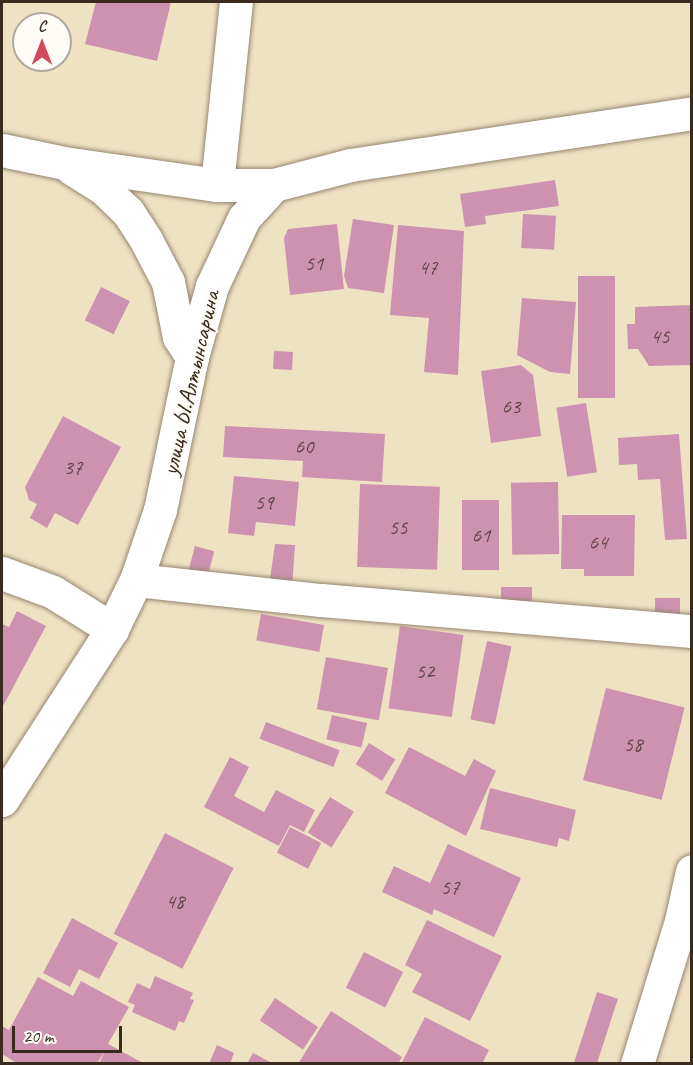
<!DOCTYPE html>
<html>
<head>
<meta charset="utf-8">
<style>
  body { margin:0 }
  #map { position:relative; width:693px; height:1065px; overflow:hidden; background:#efe2c3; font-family:Caveat,sans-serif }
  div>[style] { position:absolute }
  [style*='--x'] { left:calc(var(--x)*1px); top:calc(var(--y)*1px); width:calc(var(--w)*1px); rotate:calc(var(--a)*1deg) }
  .building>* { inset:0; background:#cc92b0; transform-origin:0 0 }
  .roads { filter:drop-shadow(0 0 2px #958670) drop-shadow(0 0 2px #958670) }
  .minor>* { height:33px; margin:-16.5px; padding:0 16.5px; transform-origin:16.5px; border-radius:16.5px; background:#fff }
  span { translate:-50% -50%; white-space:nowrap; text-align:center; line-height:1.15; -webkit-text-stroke:4.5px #fdfcf7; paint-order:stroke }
  .number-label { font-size:21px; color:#5f4442 }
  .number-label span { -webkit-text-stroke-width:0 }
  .street-label { font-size:24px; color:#3b2a1e }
  .frame { position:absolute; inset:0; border:3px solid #3b2a1e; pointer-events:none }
  .north { position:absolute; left:12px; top:12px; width:60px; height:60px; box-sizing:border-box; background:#fdfcf7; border:2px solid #afa8a0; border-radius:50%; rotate:0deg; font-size:16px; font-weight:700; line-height:24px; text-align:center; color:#3b2a1e }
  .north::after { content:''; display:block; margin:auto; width:21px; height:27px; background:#d1495b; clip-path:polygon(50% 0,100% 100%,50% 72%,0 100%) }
  .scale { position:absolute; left:12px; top:1026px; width:110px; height:27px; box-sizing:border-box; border:3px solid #3b2a1e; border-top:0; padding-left:8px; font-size:18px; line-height:21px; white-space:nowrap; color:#3b2a1e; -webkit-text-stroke:4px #fdfcf7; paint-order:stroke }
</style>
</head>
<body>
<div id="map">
  <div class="building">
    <div style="clip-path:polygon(96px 2px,171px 2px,157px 61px,85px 44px)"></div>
    <div style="clip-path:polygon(555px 180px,559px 206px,485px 216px,486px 224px,465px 227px,460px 194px)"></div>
    <div style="left:523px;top:214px;width:33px;height:34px;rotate:3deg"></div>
    <div style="clip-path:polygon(353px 219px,394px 225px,384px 293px,348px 288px,344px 276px)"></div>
    <div style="clip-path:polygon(337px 224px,344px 289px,290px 295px,284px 238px,288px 229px)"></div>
    <div style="clip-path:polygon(398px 225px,464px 231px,458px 375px,424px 372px,429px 318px,390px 315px)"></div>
    <div style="left:578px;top:276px;width:37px;height:122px"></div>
    <div style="left:101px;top:287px;width:32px;height:37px;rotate:26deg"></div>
    <div style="clip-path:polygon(522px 298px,576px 302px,570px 374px,550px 372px,517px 355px)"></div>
    <div style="clip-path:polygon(692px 305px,692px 365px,649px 366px,638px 349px,628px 349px,627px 324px,635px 324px,635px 307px)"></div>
    <div style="left:274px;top:351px;width:19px;height:18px;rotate:3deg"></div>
    <div style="clip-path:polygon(521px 365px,533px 375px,541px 436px,491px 443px,481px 371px)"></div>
    <div style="left:586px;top:403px;width:70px;height:30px;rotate:81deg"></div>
    <div style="clip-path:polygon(63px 416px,121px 447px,78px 525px,55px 513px,47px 528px,30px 518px,37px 504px,29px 500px,25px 487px)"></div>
    <div style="clip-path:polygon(225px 426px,385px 434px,382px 482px,302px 477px,303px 461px,223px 457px)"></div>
    <div style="clip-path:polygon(679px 434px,687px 539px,665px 540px,660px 479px,638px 480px,637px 464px,619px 465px,618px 438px)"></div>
    <div style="clip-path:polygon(234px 476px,299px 482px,295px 526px,256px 522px,254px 536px,228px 533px)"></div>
    <div style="left:558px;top:482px;width:72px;height:47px;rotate:89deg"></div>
    <div style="left:360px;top:484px;width:80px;height:83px;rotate:2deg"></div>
    <div style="left:462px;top:500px;width:37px;height:70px"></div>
    <div style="clip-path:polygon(562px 515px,635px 515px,634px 576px,584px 576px,584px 569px,561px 569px)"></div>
    <div style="clip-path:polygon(275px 544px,295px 545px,292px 587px,269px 586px)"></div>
    <div style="left:195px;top:546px;width:20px;height:30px;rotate:15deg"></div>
    <div style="left:501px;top:587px;width:31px;height:15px"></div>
    <div style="left:655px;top:598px;width:25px;height:19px"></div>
    <div style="clip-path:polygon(17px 611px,46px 626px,3px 706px,2px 624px,9px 627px)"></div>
    <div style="left:261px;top:614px;width:64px;height:27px;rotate:10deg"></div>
    <div style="left:400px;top:626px;width:64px;height:83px;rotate:8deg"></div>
    <div style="left:487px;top:641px;width:25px;height:80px;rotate:12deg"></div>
    <div style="left:326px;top:657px;width:63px;height:53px;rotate:10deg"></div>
    <div style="left:606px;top:688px;width:81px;height:95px;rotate:14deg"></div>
    <div style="left:332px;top:715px;width:36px;height:25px;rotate:13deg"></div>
    <div style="left:266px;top:722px;width:79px;height:18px;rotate:21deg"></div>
    <div style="left:369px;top:743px;width:31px;height:25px;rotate:32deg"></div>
    <div style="clip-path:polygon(409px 747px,465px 776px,474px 759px,496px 771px,466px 836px,385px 793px)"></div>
    <div style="clip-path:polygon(230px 757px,249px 767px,234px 796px,264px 812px,276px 790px,315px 810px,304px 832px,290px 825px,279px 846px,204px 807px)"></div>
    <div style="clip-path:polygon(490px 788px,576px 810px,569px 841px,559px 838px,557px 847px,480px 829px)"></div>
    <div style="left:330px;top:797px;width:28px;height:42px;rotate:32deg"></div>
    <div style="left:290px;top:827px;width:35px;height:29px;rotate:27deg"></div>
    <div style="left:165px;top:833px;width:77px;height:113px;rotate:27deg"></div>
    <div style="clip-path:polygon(448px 844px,521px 878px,494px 937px,434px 909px,432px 915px,382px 892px,394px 866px,430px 883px)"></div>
    <div style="clip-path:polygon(72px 918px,118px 943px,99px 979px,79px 969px,70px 987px,43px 973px)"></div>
    <div style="clip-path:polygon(427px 920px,502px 956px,470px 1021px,412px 992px,422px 974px,405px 965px)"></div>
    <div style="left:364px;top:952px;width:44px;height:40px;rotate:27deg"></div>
    <div style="clip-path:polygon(155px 976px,193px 993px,190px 999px,194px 1000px,184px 1023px,179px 1021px,175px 1031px,132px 1012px,135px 1005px,128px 1002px,137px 983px,150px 989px)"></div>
    <div style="clip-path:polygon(38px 977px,73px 996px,81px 981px,129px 1007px,108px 1044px,145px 1064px,99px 1064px,105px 1050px,97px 1064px,18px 1064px,2px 1054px,2px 1026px,9px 1030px)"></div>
    <div style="left:597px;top:992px;width:22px;height:75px;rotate:18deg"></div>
    <div style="left:275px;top:998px;width:52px;height:27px;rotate:34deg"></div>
    <div style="clip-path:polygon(331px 1011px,402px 1057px,398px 1064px,298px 1064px)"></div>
    <div style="clip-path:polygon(425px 1017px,489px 1050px,482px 1064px,401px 1064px)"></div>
    <div style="clip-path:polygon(217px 1045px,234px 1053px,230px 1064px,209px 1064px)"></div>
    <div style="clip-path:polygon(253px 1053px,274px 1064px,247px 1064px)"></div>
  </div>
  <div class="roads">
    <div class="minor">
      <div style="--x:2;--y:150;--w:63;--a:11.8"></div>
      <div style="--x:64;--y:163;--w:155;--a:8.2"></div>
      <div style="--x:217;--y:185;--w:57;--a:0"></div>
      <div style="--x:71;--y:168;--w:38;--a:32"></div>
      <div style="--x:103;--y:188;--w:35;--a:44"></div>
      <div style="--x:128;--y:212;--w:33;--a:57"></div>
      <div style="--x:146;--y:240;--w:47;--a:62.4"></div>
      <div style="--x:168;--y:282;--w:56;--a:78.7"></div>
      <div style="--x:179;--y:337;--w:24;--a:57"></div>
      <div style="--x:217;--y:185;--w:184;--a:-84.1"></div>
      <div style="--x:2;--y:573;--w:54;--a:20.4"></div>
      <div style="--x:53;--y:592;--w:70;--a:32.1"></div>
      <div style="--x:136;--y:580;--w:186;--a:6.2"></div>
      <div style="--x:321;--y:600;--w:372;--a:4.8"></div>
      <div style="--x:2;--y:800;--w:203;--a:-57.2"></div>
      <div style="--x:112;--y:629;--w:55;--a:-63.9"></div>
      <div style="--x:136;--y:580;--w:74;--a:-71.1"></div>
      <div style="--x:160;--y:510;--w:156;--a:-78.2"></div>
      <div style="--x:192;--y:357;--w:74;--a:-74.3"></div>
      <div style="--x:212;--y:286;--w:75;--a:-64.8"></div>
      <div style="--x:244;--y:218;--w:45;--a:-47.7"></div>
      <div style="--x:274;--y:185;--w:79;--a:-14.7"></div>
      <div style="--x:350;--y:165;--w:346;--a:-8.6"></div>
      <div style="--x:637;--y:1064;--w:150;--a:-72.9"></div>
      <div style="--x:681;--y:921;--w:51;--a:-77.6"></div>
    </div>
  </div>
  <div class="number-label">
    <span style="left:314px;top:263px">51</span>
    <span style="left:428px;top:267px">47</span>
    <span style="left:660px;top:336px">45</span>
    <span style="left:511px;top:406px">63</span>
    <span style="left:304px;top:446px">60</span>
    <span style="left:73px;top:467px">37</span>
    <span style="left:264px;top:502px">59</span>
    <span style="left:398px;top:527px">55</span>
    <span style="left:481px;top:535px">61</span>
    <span style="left:598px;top:542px">64</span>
    <span style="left:425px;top:671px">52</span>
    <span style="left:633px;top:744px">58</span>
    <span style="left:450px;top:887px">57</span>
    <span style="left:175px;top:901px">48</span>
  </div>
  <div class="street-label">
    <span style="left:191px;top:383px;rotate:-77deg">улица Ы.Алтынсарина</span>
  </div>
  <div class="frame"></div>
  <div class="north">С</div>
  <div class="scale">20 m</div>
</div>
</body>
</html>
